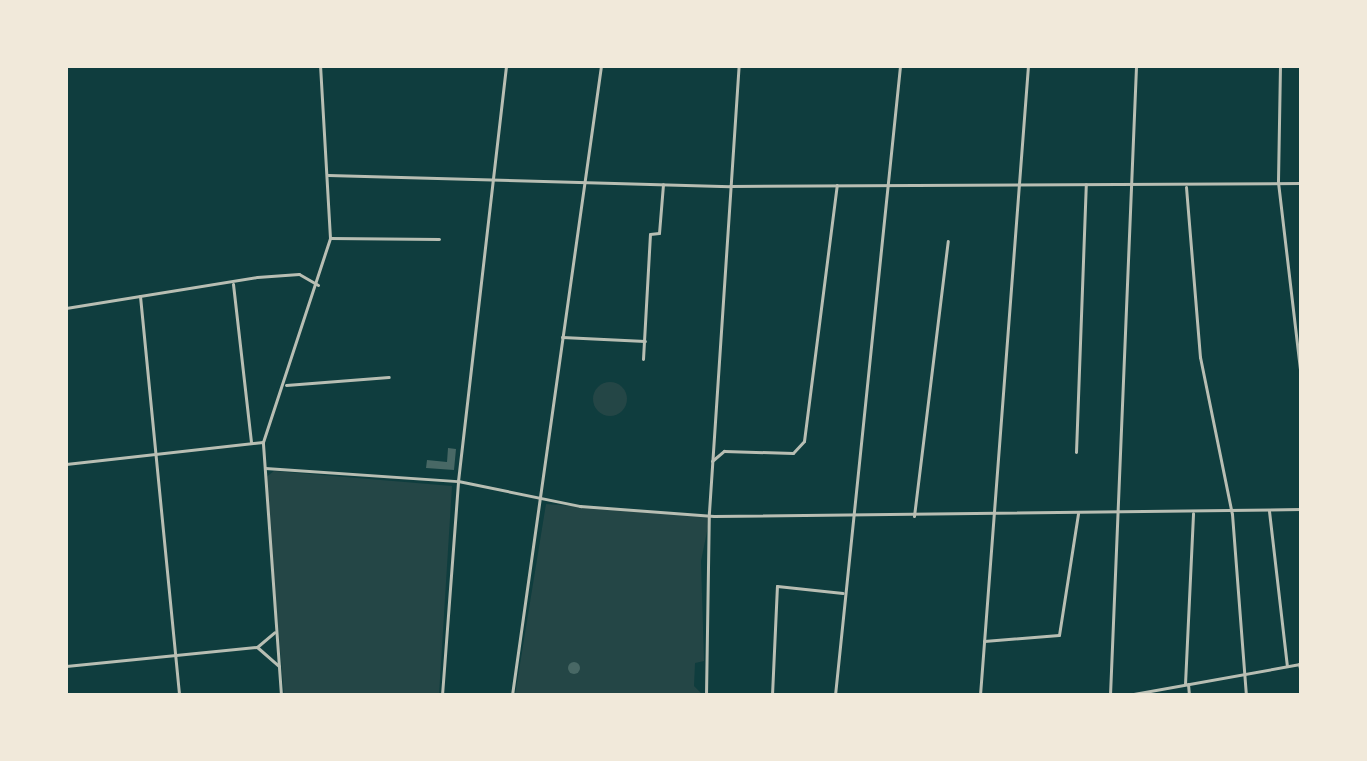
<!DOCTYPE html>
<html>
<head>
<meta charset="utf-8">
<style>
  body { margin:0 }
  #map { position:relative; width:1367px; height:761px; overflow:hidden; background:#0f3d3e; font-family:Rubik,sans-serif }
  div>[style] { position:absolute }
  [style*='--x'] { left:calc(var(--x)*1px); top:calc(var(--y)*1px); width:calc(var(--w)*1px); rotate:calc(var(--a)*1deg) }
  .green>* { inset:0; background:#244646 }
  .round { border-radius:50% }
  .building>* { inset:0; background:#486865 }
  .minor>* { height:3px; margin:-1.5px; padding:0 1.5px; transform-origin:1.5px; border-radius:1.5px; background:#b8beb3 }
  .tertiary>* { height:3px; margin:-1.5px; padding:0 1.5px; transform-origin:1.5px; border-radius:1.5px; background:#b8beb3 }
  span { translate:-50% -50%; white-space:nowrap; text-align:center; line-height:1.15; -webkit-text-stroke:7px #f1e9da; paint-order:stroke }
  .frame { position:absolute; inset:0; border:68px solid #f1e9da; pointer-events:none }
</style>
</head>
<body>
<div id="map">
  <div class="green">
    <div class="round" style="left:593px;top:382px;width:34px;height:34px"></div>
    <div style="clip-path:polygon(274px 471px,452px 486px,439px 695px,284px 695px,265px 478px)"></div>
    <div style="clip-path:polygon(546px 504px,710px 517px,701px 561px,704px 661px,695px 663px,694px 686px,703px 695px,515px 695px)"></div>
  </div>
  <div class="building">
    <div style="clip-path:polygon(448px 448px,456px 449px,454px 470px,426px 468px,427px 460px,447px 462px)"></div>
    <div class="round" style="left:568px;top:662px;width:12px;height:12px"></div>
  </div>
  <div class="minor">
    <div style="--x:1280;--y:66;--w:116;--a:91"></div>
    <div style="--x:1278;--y:182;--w:197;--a:83.3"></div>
    <div style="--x:328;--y:175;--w:402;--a:1.6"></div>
    <div style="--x:730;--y:186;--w:571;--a:-0.3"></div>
    <div style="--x:1186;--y:187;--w:171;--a:85.3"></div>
    <div style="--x:1200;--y:357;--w:160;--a:78.5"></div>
    <div style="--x:1232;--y:514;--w:182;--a:85.6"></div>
    <div style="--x:330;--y:238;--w:109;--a:0.5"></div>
    <div style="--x:233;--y:284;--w:160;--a:83.5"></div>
    <div style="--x:140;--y:296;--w:401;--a:84.4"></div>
    <div style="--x:66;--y:308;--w:193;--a:-9.2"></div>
    <div style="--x:257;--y:277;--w:42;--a:-4.1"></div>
    <div style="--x:299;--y:274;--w:22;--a:30"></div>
    <div style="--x:562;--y:337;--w:83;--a:2.8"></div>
    <div style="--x:643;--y:359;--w:125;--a:-86.8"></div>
    <div style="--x:650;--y:234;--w:9;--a:-6"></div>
    <div style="--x:659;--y:233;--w:49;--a:-85.3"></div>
    <div style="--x:286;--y:385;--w:103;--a:-4.4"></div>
    <div style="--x:1076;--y:452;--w:268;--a:-87.9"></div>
    <div style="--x:712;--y:461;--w:16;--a:-40"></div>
    <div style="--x:724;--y:451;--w:69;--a:1.7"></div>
    <div style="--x:793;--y:453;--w:16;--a:-47"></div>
    <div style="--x:804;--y:441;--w:258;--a:-82.7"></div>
    <div style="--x:66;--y:464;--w:198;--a:-6.4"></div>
    <div style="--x:265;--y:468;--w:193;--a:3.9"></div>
    <div style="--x:458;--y:481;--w:125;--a:11.6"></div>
    <div style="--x:580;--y:506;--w:134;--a:4.3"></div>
    <div style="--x:714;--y:516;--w:587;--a:-0.68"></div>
    <div style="--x:1269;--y:511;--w:156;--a:83.4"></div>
    <div style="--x:914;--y:516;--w:277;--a:-83"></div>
    <div style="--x:984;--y:641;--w:75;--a:-4.6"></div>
    <div style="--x:1059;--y:635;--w:123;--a:-81.1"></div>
    <div style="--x:1299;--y:664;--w:9;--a:77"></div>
    <div style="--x:1185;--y:684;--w:171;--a:-87.3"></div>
    <div style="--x:1188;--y:684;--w:11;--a:85"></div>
    <div style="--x:442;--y:695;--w:215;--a:-85.7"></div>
    <div style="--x:458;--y:481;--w:418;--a:-83.4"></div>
    <div style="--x:512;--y:695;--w:635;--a:-81.95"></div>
    <div style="--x:706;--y:695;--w:183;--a:-89.1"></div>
    <div style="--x:709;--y:512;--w:447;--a:-86.2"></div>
    <div style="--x:772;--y:695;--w:109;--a:-87.4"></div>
    <div style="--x:777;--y:586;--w:66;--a:6.1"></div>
    <div style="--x:835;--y:695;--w:632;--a:-84.1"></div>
    <div style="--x:980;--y:695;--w:631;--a:-85.64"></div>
    <div style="--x:1110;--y:695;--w:630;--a:-87.63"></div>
  </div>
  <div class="tertiary">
    <div style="--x:257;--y:647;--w:23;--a:-40"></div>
    <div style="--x:66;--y:666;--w:192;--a:-5.7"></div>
    <div style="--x:257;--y:647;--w:29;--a:41"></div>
    <div style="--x:281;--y:695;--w:254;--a:-94.1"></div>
    <div style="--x:263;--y:442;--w:215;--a:-71.8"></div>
    <div style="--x:330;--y:238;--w:172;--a:-93.3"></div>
    <div style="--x:1128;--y:695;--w:176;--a:-10.2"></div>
  </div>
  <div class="frame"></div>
</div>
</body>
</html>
